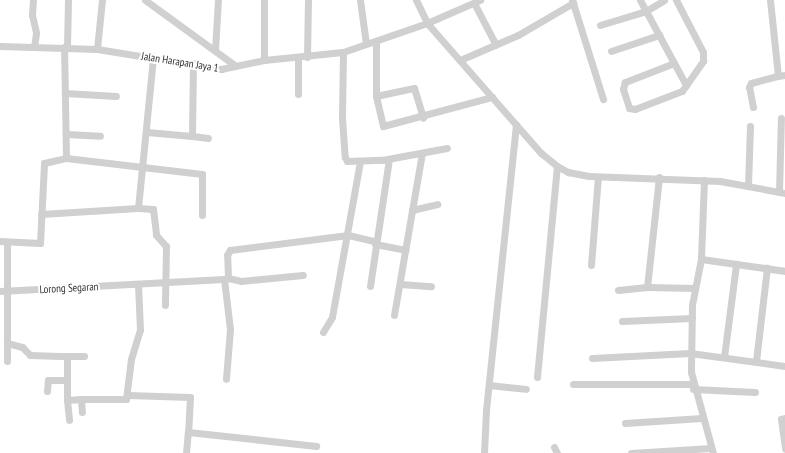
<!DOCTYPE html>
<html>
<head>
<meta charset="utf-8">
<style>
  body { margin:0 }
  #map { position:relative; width:785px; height:453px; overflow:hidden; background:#fff; font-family:"PT Sans Narrow",sans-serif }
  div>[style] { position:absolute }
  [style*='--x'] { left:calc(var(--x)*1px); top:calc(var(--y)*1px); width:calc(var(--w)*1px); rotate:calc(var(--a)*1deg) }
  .minor>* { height:7px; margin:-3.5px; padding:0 3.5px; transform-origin:3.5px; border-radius:3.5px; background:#d0d0d0 }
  span { translate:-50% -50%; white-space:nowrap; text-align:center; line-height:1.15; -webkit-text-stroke:4px #fff; paint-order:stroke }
  .street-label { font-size:11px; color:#333 }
</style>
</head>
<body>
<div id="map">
  <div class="minor">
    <div style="--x:33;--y:0;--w:15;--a:94"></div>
    <div style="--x:32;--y:15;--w:18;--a:77"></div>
    <div style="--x:36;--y:33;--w:14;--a:98"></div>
    <div style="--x:145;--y:0;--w:112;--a:36"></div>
    <div style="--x:360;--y:0;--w:44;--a:82.2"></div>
    <div style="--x:416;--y:0;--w:25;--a:64"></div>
    <div style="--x:427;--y:23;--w:173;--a:48.8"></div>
    <div style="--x:541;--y:153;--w:21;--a:39"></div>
    <div style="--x:557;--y:166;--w:13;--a:29"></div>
    <div style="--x:568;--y:172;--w:21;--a:11"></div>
    <div style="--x:589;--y:176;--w:131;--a:2.2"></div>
    <div style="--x:720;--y:181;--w:66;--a:10.5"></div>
    <div style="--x:572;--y:0;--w:104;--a:72.6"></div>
    <div style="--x:640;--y:0;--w:97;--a:61.6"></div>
    <div style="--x:770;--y:0;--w:76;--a:84"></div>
    <div style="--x:778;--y:76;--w:7;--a:-8"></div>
    <div style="--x:264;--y:1;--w:59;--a:90"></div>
    <div style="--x:474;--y:3;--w:47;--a:62.4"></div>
    <div style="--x:600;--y:25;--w:48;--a:-16.9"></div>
    <div style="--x:646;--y:11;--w:21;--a:-31"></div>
    <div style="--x:376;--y:41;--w:55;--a:90"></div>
    <div style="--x:376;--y:96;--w:31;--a:77"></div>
    <div style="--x:383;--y:126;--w:113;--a:-14.9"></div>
    <div style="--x:0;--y:46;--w:97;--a:1.8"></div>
    <div style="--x:97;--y:49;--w:126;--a:9.2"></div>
    <div style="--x:221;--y:69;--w:44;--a:-11.8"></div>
    <div style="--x:264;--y:60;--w:79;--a:-5.8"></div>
    <div style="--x:343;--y:52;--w:89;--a:-19"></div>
    <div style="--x:427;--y:23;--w:58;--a:-23.5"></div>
    <div style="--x:67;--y:47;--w:47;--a:-88.8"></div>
    <div style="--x:97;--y:49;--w:49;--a:-84.2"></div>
    <div style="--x:215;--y:50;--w:50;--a:-86.6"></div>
    <div style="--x:611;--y:51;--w:51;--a:-18.4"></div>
    <div style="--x:343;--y:52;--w:66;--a:90.9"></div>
    <div style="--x:342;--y:118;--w:39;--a:86"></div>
    <div style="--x:345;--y:157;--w:4;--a:63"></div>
    <div style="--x:347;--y:161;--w:35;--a:-2"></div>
    <div style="--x:382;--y:160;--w:66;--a:-10.5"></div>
    <div style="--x:307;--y:57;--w:57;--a:-89"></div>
    <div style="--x:298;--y:58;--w:36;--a:90"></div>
    <div style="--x:460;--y:60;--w:63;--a:-23.3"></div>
    <div style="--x:518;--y:35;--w:64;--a:-30.2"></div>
    <div style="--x:674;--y:63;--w:53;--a:158.8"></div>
    <div style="--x:625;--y:82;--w:7;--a:106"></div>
    <div style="--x:623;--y:89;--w:20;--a:72"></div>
    <div style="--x:629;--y:108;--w:6;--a:9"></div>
    <div style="--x:635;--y:109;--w:50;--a:-21"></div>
    <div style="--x:682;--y:91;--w:37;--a:-55"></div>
    <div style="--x:703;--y:61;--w:9;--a:-90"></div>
    <div style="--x:703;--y:52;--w:59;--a:-117.4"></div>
    <div style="--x:65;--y:93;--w:51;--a:3.4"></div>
    <div style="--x:376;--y:96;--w:39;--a:-12"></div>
    <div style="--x:414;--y:88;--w:31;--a:73"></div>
    <div style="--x:753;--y:107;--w:20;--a:-101"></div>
    <div style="--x:749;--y:87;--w:4;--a:-63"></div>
    <div style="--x:751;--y:83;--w:28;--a:-15"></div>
    <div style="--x:147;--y:132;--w:45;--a:5.1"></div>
    <div style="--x:192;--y:136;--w:73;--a:-89.2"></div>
    <div style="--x:66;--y:134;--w:34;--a:3"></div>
    <div style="--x:192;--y:136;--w:16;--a:7"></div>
    <div style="--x:66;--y:158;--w:137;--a:6.7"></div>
    <div style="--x:202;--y:174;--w:41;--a:90"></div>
    <div style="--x:659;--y:177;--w:111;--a:96.2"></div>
    <div style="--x:647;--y:287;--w:48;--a:1.2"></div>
    <div style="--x:704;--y:180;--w:79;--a:92.2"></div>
    <div style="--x:701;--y:259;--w:47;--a:101.1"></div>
    <div style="--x:692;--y:305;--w:67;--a:90.9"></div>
    <div style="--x:691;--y:372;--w:84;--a:74.8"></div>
    <div style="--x:748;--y:186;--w:60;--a:-88.1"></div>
    <div style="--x:779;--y:192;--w:74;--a:-88.5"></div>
    <div style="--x:138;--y:208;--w:152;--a:-84.3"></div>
    <div style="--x:412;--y:210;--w:26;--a:-13"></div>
    <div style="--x:41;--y:214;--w:97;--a:-3.5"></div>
    <div style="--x:138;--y:208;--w:15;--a:4"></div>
    <div style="--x:153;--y:209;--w:26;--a:83"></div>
    <div style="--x:156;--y:235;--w:15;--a:48"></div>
    <div style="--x:166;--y:246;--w:59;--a:91"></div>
    <div style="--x:0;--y:241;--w:40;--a:2.9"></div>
    <div style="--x:40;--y:243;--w:80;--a:-87.1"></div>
    <div style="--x:44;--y:163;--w:23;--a:-13"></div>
    <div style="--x:66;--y:158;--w:111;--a:-91"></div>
    <div style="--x:7;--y:243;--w:100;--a:90"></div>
    <div style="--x:7;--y:343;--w:16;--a:15"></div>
    <div style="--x:22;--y:347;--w:11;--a:45"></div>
    <div style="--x:30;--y:355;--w:37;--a:2"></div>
    <div style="--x:67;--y:356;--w:44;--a:90"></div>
    <div style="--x:67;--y:400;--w:14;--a:-4"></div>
    <div style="--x:81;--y:399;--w:13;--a:86"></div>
    <div style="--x:375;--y:244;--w:31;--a:11"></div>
    <div style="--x:701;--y:259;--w:85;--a:8.1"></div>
    <div style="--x:591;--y:265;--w:88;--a:-85.5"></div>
    <div style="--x:228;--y:278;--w:13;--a:13"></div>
    <div style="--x:241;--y:281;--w:62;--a:-5.5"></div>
    <div style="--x:224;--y:279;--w:50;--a:83.2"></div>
    <div style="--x:230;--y:329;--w:50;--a:94.6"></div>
    <div style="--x:400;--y:284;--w:31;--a:4"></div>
    <div style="--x:370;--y:286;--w:128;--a:-81.5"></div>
    <div style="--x:618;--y:290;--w:29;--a:-6"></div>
    <div style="--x:0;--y:291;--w:224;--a:-3.1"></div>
    <div style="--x:224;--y:279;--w:4;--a:-14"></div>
    <div style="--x:228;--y:278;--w:23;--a:-92"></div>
    <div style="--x:227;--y:255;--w:6;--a:-59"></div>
    <div style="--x:230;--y:250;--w:119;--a:-7.2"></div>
    <div style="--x:348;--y:235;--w:28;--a:13"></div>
    <div style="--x:394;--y:315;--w:164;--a:-80.2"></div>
    <div style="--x:622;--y:321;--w:70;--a:-2.5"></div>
    <div style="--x:323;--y:332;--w:17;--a:-59"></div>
    <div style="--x:332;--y:317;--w:158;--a:-79.8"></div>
    <div style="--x:7;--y:343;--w:18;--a:90"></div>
    <div style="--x:67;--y:356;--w:17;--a:0"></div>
    <div style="--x:724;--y:357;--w:94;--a:-82.6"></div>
    <div style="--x:592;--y:358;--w:98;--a:-2.9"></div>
    <div style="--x:690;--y:353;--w:96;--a:7.8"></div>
    <div style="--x:756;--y:361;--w:94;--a:-83.3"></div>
    <div style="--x:537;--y:377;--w:212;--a:-84.6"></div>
    <div style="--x:573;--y:384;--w:120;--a:0"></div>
    <div style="--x:489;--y:385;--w:37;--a:6"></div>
    <div style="--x:693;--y:389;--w:62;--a:2.8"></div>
    <div style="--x:47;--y:391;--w:11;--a:-85"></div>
    <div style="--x:48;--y:380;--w:19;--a:0"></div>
    <div style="--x:127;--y:395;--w:63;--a:1.8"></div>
    <div style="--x:190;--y:397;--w:35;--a:93"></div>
    <div style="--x:81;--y:399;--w:45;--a:0"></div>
    <div style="--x:126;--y:399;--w:40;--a:-82.9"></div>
    <div style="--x:131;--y:359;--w:30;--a:-73"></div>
    <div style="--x:140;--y:330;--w:46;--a:-92.5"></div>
    <div style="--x:67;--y:400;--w:20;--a:84"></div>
    <div style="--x:785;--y:418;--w:4;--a:166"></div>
    <div style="--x:781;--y:419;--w:30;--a:82"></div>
    <div style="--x:625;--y:423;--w:77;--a:-3.7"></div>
    <div style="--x:554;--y:447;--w:7;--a:63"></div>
    <div style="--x:186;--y:453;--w:21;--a:-85"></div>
    <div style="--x:188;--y:432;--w:129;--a:6.2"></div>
    <div style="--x:484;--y:453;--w:43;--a:-87.3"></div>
    <div style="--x:486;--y:410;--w:287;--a:-84"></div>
    <div style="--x:631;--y:453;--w:80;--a:-3.6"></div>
  </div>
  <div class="street-label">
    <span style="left:180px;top:62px;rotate:9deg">Jalan Harapan Jaya 1</span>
    <span style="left:69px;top:288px;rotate:-3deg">Lorong Segaran</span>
  </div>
</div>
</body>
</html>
